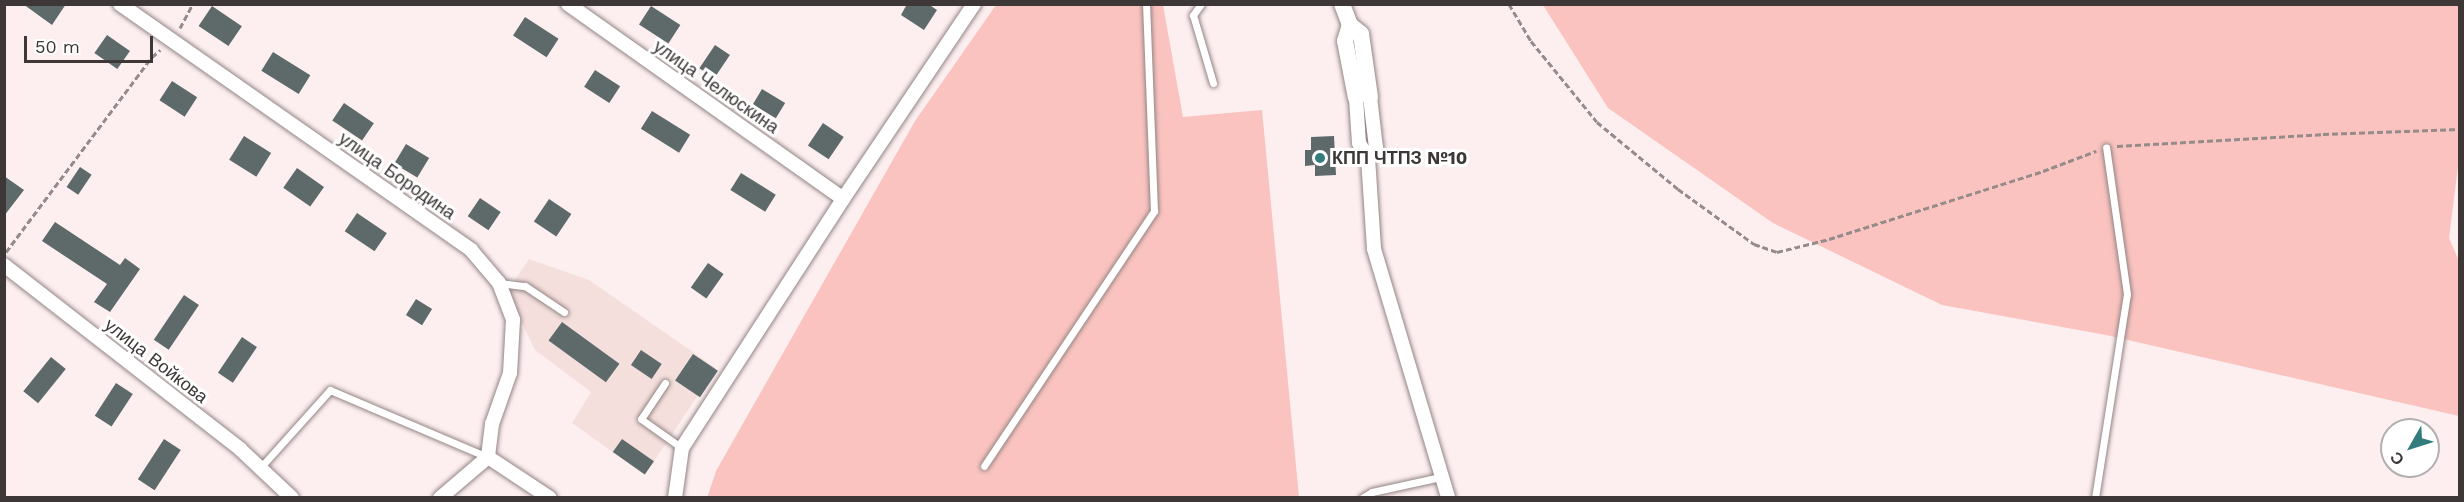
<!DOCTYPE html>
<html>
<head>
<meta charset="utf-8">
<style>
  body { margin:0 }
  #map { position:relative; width:2464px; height:502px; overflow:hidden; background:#fdefef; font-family:"Work Sans",sans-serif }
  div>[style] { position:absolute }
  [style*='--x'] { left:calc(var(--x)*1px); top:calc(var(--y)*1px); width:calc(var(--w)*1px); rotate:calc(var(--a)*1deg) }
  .built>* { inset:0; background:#f5dfdd }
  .green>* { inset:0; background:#fac3bf }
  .building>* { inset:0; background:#5e6a6a; transform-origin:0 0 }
  .path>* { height:3px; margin-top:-1.5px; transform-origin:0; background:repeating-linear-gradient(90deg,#948b8a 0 6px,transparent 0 9px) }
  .roads { filter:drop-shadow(0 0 2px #928584) drop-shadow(0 0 2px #928584) }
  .service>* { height:7px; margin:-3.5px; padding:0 3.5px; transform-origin:3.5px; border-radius:3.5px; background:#fff }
  .minor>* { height:14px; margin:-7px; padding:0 7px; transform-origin:7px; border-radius:7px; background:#fff }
  .tertiary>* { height:16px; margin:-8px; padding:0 8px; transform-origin:8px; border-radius:8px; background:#fff }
  .dots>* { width:16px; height:16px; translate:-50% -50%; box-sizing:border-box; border:3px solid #fff; border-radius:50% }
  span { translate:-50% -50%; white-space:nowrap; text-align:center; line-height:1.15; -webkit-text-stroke:6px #fff; paint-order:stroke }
  .street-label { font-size:18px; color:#3d3837 }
  .poi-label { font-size:18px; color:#3d3837; font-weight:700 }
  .left { translate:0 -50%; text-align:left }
  .frame { position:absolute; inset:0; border:6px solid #3d3837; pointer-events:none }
  .north { position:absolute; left:2380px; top:418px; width:60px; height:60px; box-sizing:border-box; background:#fff; border:2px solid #b1afaf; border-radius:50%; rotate:231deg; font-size:16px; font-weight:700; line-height:24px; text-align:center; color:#3d3837 }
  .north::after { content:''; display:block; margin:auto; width:21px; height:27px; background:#337c7d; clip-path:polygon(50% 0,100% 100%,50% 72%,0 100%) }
  .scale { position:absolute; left:24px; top:36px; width:129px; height:27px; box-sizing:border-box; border:3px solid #3d3837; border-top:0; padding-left:8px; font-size:18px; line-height:21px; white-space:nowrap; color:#3d3837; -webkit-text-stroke:4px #fff; paint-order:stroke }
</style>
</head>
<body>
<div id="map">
  <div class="built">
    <div style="clip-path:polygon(529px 259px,589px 280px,716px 368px,645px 475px,572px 423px,591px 392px,535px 350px,507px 292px)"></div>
  </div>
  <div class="green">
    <div style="clip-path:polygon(996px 5px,1163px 5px,1183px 117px,1262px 110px,1299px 497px,707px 498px,716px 471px,915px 121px)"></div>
    <div style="clip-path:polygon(1543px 5px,2459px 5px,2460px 151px,2449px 238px,2459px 261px,2459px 416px,2106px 335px,1942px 305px,1773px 223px,1608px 108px)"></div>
  </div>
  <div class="building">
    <div style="clip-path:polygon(23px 4px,66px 4px,52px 25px)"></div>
    <div style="clip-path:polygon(907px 4px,928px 4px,937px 10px,924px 30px,901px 15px)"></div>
    <div style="left:212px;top:6px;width:36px;height:24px;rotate:34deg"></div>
    <div style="left:651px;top:6px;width:35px;height:22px;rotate:33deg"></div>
    <div style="left:525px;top:17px;width:40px;height:22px;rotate:33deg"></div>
    <div style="left:107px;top:35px;width:28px;height:22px;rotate:35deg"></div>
    <div style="left:715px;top:45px;width:18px;height:28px;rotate:34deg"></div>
    <div style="left:273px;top:52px;width:44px;height:22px;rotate:32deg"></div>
    <div style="left:595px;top:70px;width:30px;height:20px;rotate:33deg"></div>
    <div style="left:172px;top:81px;width:30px;height:23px;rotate:33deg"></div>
    <div style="left:762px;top:89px;width:27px;height:18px;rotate:31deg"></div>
    <div style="left:344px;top:103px;width:36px;height:21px;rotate:34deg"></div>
    <div style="left:652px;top:111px;width:45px;height:21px;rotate:32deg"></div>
    <div style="left:823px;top:123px;width:25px;height:27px;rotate:34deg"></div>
    <div style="left:244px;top:136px;width:32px;height:28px;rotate:32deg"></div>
    <div style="clip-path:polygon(1334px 136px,1336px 175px,1315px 176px,1315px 165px,1305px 166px,1305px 150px,1311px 150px,1311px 137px)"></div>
    <div style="left:406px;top:144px;width:27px;height:23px;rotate:31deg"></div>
    <div style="left:80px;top:167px;width:14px;height:24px;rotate:34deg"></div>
    <div style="left:297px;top:168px;width:33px;height:24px;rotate:35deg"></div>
    <div style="left:741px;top:173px;width:41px;height:20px;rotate:32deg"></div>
    <div style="clip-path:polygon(4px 176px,24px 190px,4px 216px)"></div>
    <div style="left:480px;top:198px;width:25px;height:22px;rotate:34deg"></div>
    <div style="left:549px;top:199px;width:27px;height:27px;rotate:34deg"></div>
    <div style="left:357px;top:213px;width:36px;height:22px;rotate:34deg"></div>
    <div style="clip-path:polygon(55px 222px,120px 265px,125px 258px,140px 269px,110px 312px,94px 302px,107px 284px,42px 241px)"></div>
    <div style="left:708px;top:263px;width:19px;height:30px;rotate:35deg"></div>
    <div style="left:184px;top:295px;width:18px;height:54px;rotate:34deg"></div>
    <div style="left:416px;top:299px;width:19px;height:19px;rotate:32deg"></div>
    <div style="left:562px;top:322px;width:71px;height:23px;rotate:36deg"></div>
    <div style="left:242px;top:337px;width:18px;height:43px;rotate:34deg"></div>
    <div style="left:641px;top:350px;width:25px;height:18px;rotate:34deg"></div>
    <div style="left:693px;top:354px;width:30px;height:32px;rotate:34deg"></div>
    <div style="left:51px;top:357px;width:19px;height:44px;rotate:39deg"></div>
    <div style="left:116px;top:383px;width:20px;height:39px;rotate:33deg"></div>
    <div style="left:164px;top:439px;width:20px;height:48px;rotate:33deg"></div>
    <div style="left:622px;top:439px;width:39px;height:16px;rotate:35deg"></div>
  </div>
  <div class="path">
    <div style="--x:1509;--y:4;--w:43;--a:59.3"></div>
    <div style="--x:1531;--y:41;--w:104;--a:50.8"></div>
    <div style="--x:1597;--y:122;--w:105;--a:39.6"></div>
    <div style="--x:1678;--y:189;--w:94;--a:35.9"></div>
    <div style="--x:1754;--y:244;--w:24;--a:19"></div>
    <div style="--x:1777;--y:252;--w:54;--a:-14"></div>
    <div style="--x:1829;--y:239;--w:225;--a:-17.6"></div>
    <div style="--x:2043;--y:171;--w:57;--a:-20.7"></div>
    <div style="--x:180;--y:28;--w:27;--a:-62"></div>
    <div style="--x:2117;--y:146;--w:206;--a:-3.3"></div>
    <div style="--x:2323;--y:134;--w:137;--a:-2.1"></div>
    <div style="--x:6;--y:252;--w:244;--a:-53.2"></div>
    <div style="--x:152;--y:57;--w:11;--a:-41"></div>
  </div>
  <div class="roads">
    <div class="service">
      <div style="--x:1201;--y:4;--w:14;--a:126"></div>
      <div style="--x:1193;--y:15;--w:71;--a:73.6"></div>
      <div style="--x:499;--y:283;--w:26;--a:7"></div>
      <div style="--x:525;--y:286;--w:47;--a:33.7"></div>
      <div style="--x:665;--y:383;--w:43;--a:123.7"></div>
      <div style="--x:641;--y:419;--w:50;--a:35.3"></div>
      <div style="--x:984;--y:466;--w:306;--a:-56.3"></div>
      <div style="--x:1154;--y:211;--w:207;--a:-92.2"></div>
      <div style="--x:260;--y:468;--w:105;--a:-48.1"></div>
      <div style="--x:330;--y:390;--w:171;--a:23.1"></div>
      <div style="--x:1362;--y:498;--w:12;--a:-31"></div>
      <div style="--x:1372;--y:492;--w:70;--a:-12.4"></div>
      <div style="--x:2095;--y:498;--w:206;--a:-81.1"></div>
      <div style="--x:2127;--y:294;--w:148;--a:-98.1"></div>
    </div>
    <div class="minor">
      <div style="--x:120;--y:4;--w:429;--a:35"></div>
      <div style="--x:471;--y:250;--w:43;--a:49.7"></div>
      <div style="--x:499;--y:283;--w:40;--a:69"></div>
      <div style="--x:513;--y:320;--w:53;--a:93.2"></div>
      <div style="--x:510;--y:373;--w:54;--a:109.4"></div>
      <div style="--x:492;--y:424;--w:33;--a:97"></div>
      <div style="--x:568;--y:4;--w:337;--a:35.3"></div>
      <div style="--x:1356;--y:98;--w:45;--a:86.2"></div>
      <div style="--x:1359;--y:143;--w:17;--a:59"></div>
      <div style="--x:1368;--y:158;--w:13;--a:-51"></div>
      <div style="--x:1376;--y:148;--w:51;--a:-96.7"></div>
      <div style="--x:1368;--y:158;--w:91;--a:86.2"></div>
      <div style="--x:1374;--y:249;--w:260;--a:73.4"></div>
      <div style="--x:4;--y:265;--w:299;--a:37.9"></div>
      <div style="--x:240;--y:449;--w:71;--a:43.3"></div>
      <div style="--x:440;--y:498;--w:63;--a:-40.5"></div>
      <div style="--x:488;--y:457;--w:74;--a:33.5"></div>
      <div style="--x:675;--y:498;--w:50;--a:-82"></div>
      <div style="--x:682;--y:448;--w:297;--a:-57.1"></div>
      <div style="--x:843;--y:199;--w:235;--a:-56.1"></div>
    </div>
    <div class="tertiary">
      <div style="--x:1342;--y:4;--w:22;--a:69"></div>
      <div style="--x:1356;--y:98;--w:58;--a:-100.9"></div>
      <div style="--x:1345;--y:41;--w:17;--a:-73"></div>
      <div style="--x:1350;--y:25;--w:14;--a:39"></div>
      <div style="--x:1361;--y:34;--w:64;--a:81.9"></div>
    </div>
  </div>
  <div class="dots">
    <div style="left:1320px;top:158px;background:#337c7d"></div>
  </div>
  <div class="street-label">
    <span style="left:716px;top:87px;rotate:35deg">улица Челюскина</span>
    <span style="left:397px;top:176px;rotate:35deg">улица Бородина</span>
    <span style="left:156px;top:361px;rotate:38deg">улица Войкова</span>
  </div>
  <div class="poi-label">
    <span class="left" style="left:1332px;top:158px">КПП ЧТПЗ №10</span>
  </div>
  <div class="frame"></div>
  <div class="north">С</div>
  <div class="scale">50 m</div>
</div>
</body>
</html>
